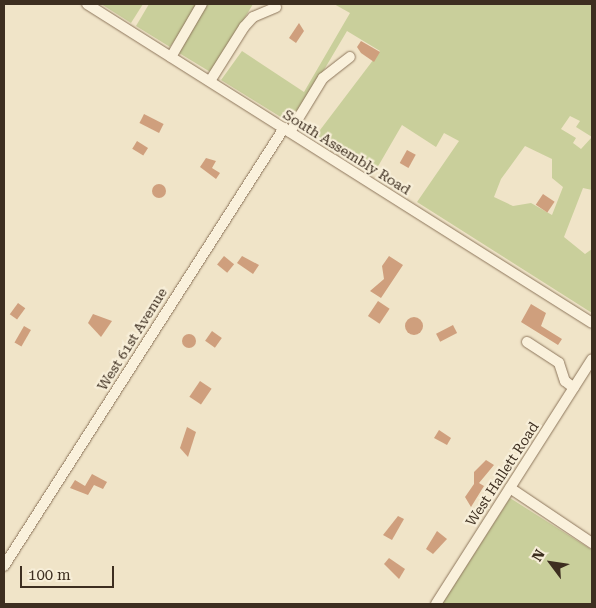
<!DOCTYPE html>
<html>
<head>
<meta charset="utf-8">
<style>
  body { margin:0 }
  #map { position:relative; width:596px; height:608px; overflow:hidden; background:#f0e4c8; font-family:"Roboto Serif",serif }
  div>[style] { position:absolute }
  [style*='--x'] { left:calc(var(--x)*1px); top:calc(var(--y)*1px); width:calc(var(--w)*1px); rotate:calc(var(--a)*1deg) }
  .green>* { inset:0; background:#c9cf9b }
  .building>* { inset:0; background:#cf9f7d; transform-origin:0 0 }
  .round { border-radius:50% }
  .roads { filter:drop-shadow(0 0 1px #8d765c) drop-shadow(0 0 1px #8d765c) }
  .minor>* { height:10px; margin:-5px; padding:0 5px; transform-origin:5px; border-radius:5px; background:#faf1dc }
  span { translate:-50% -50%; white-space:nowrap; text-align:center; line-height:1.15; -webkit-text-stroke:4.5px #f7eed8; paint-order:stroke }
  .street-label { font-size:14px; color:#3d2e20 }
  .frame { position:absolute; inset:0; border:5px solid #3d2e20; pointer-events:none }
  .north { position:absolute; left:526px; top:538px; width:50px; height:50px; -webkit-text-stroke:4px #f7eed8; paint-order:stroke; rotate:301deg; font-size:14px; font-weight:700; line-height:20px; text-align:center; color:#3d2e20 }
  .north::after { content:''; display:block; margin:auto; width:18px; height:22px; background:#3d2e20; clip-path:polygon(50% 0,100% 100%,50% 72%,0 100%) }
  .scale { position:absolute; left:20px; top:566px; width:94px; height:22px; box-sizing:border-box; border:2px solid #3d2e20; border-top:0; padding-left:6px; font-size:15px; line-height:18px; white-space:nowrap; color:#3d2e20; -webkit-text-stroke:4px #f7eed8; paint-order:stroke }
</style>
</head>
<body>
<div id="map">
  <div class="green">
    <div style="clip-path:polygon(101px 4px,143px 4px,131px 23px)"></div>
    <div style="clip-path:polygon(149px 4px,200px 4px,170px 47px,136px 26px)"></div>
    <div style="clip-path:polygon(204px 4px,253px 4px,212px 73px,179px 53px)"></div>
    <div style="clip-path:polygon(evenodd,334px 4px,592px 4px,592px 137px,576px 127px,580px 121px,570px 116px,561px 129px,576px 138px,573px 143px,581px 149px,592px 137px,592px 190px,583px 188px,564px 237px,585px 254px,592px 249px,592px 313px,417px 202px,459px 141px,444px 133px,436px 147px,402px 125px,373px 175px,314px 138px,380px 51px,347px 31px,292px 124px,221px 80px,242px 51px,304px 92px,350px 13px,334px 4px,525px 146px,552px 159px,552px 178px,563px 187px,552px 215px,531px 203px,513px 206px,494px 197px,501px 179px,525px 146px)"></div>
    <div style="clip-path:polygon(510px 498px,592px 550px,592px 604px,442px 604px)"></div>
  </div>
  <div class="building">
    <div style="clip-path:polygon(299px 23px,304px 31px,296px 43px,289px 38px)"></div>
    <div style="clip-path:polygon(361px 41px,380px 52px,374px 62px,361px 53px,357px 47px)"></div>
    <div style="left:144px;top:114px;width:22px;height:10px;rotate:27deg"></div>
    <div style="left:137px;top:141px;width:13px;height:9px;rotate:32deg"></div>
    <div style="left:407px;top:150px;width:10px;height:15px;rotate:29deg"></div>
    <div style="clip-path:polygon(206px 158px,216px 161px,212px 168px,220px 173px,216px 179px,200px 167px)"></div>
    <div class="round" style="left:152px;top:184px;width:14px;height:14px"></div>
    <div style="left:543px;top:194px;width:14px;height:13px;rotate:34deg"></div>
    <div style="left:224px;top:256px;width:13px;height:11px;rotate:39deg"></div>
    <div style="clip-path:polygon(242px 256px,259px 265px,253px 274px,237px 263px)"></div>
    <div style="clip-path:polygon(389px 256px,403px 265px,381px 298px,370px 291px,384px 279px,382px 266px)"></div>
    <div style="left:378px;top:301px;width:14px;height:18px;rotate:34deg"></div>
    <div style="left:18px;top:303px;width:9px;height:14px;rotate:36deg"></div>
    <div style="clip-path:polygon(531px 304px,546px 313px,541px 326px,562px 339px,558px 345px,521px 322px)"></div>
    <div style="clip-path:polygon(93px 314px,112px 321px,101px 337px,88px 323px)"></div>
    <div class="round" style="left:405px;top:317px;width:18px;height:18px"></div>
    <div style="left:453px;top:325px;width:9px;height:19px;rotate:63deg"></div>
    <div style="left:24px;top:326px;width:8px;height:19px;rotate:30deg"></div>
    <div style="left:212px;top:331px;width:12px;height:12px;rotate:35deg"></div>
    <div class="round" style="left:182px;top:334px;width:14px;height:14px"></div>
    <div style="left:200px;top:381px;width:14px;height:19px;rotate:34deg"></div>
    <div style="clip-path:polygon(187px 427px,196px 432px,188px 457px,180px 448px)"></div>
    <div style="clip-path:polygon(439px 430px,451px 438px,447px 445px,434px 438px)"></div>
    <div style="clip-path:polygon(486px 460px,494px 465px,479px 483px,484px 486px,471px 507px,465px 497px,474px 484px,474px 472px)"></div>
    <div style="clip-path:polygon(92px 474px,107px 482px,103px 489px,94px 485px,88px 495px,70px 488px,75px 480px,85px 486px)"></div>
    <div style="clip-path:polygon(398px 516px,404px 519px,392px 540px,383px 535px)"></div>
    <div style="clip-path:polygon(437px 531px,447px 539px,433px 554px,426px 549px)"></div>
    <div style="clip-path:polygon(389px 558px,405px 569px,399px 579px,384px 564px)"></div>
  </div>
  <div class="roads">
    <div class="minor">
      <div style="--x:87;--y:4;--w:597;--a:32.28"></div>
      <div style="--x:171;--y:57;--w:61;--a:-59.7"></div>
      <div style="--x:210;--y:81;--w:64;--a:-57.8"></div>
      <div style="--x:244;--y:27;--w:13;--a:-48"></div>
      <div style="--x:253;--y:17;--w:25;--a:-23"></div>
      <div style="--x:290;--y:132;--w:63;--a:-58.6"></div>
      <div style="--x:323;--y:78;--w:34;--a:-38"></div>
      <div style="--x:527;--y:342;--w:38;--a:33"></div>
      <div style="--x:559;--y:363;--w:19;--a:72"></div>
      <div style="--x:565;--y:381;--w:11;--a:38"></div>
      <div style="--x:510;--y:488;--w:99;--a:33.9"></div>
      <div style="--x:4;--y:566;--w:520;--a:-57.41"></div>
      <div style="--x:436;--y:604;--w:290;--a:-57.5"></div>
    </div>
  </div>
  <div class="street-label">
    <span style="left:347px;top:152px;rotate:32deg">South Assembly Road</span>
    <span style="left:132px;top:339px;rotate:-58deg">West 61st Avenue</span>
    <span style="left:502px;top:474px;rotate:-57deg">West Hallett Road</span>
  </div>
  <div class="frame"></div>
  <div class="north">N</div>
  <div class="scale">100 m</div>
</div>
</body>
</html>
